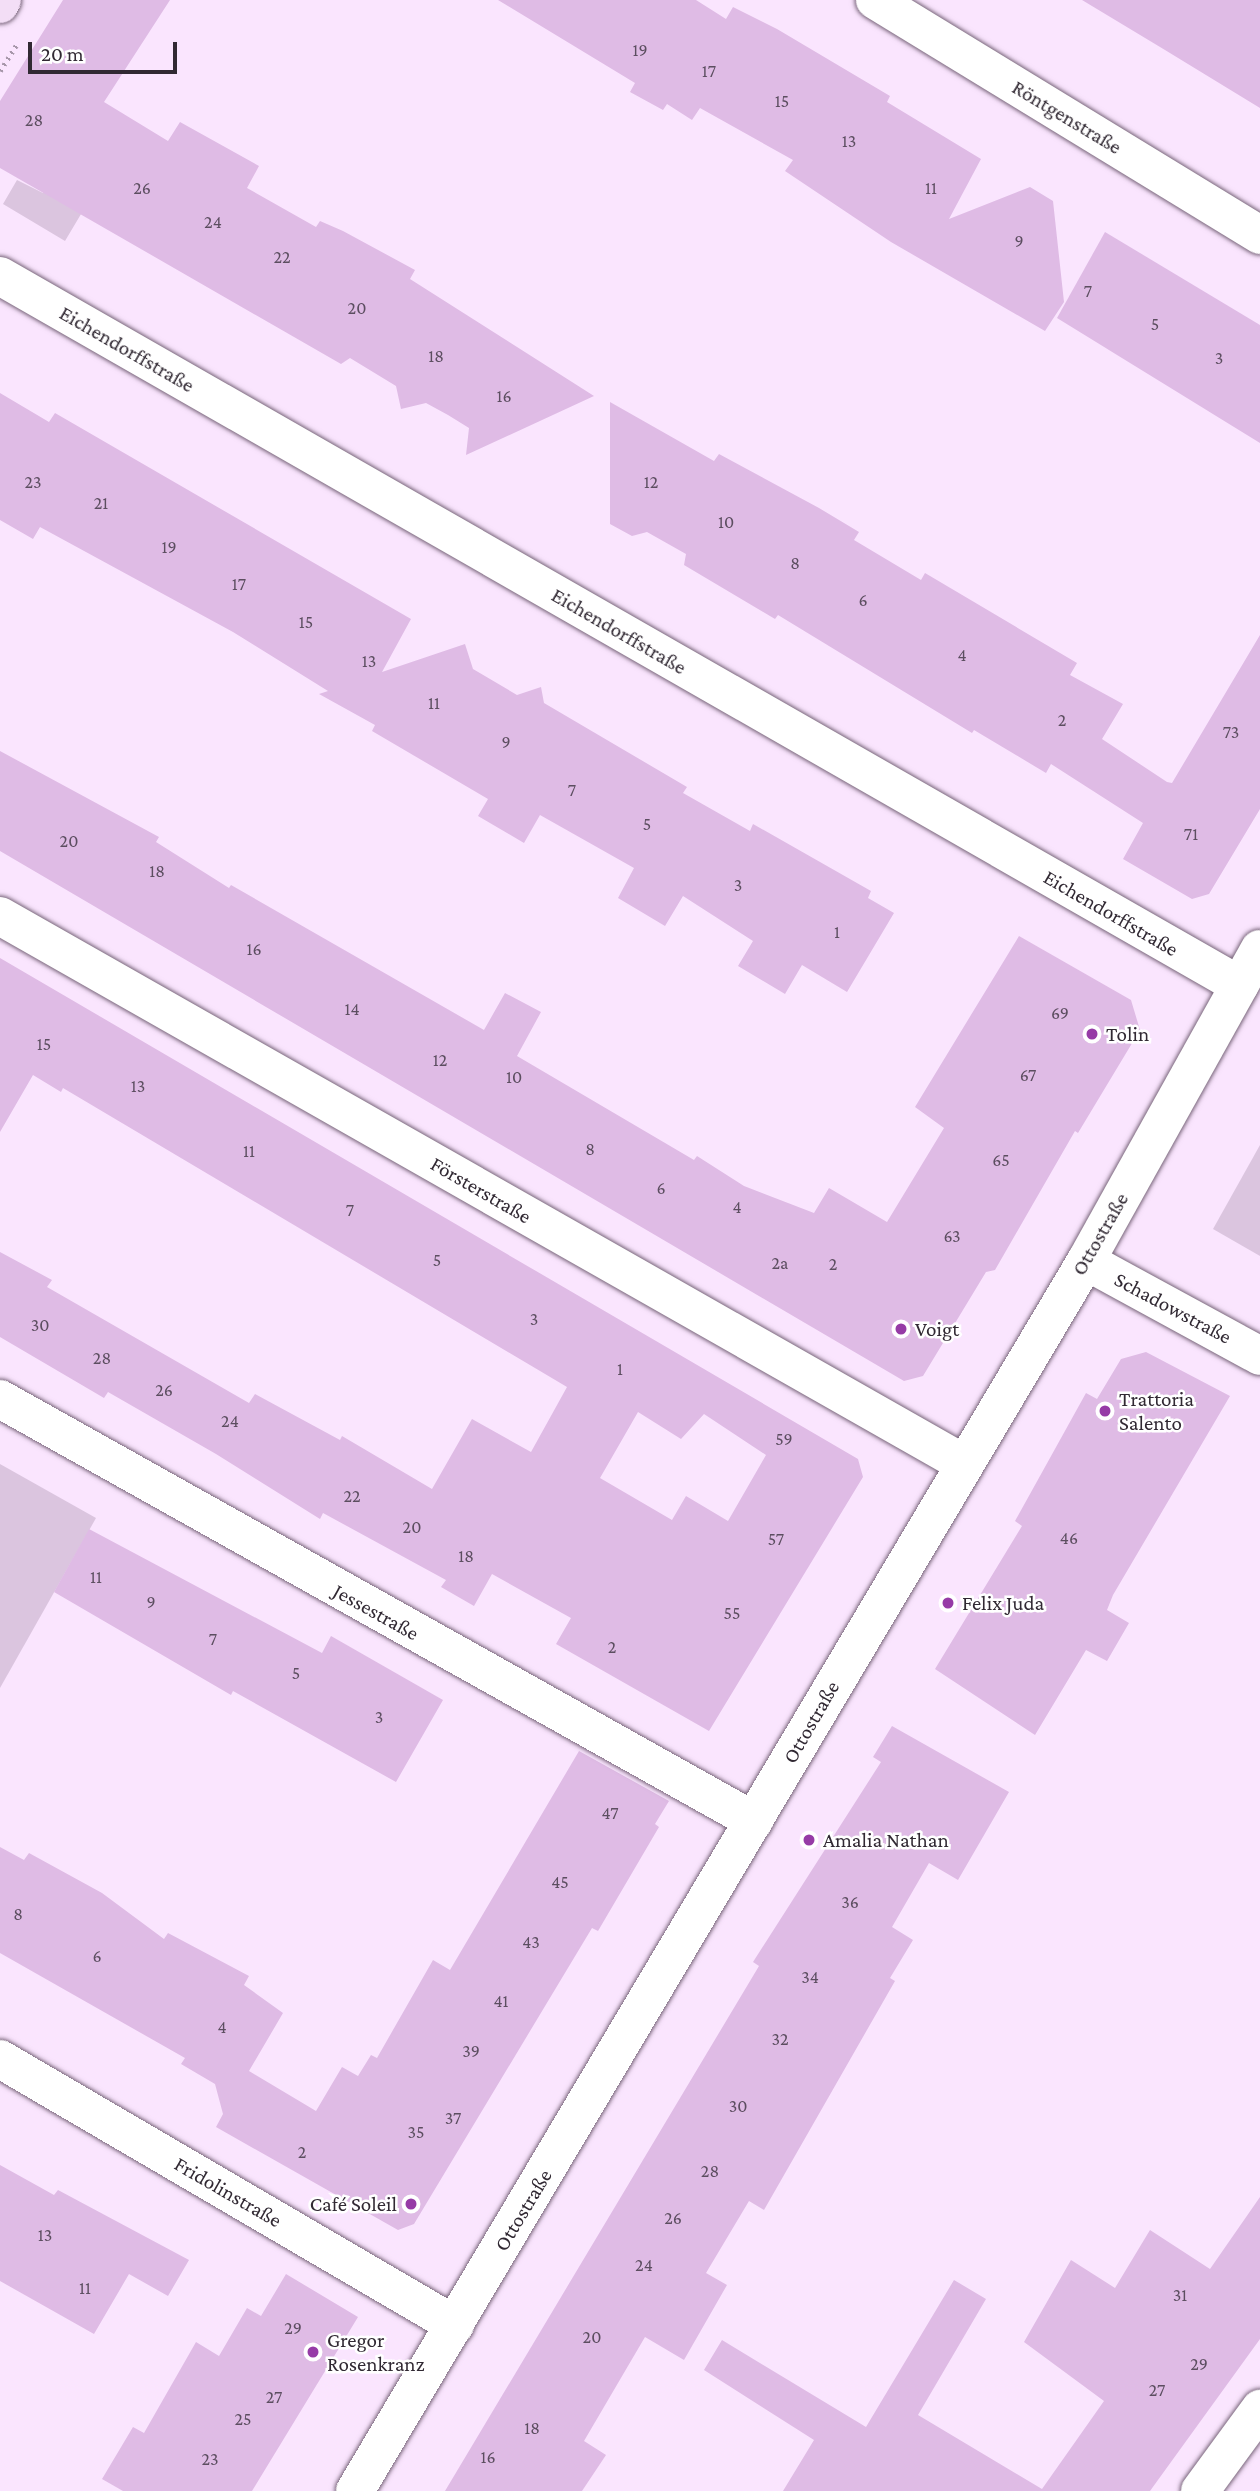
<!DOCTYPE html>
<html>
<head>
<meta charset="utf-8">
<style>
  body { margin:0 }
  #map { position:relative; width:1260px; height:2491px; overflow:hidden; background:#fae5fe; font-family:"Crimson Pro",serif }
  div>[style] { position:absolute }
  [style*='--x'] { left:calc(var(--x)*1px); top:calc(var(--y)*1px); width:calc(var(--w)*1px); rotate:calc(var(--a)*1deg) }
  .green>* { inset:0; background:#dbc5df }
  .building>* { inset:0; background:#dfbbe5 }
  .path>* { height:4.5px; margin-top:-2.25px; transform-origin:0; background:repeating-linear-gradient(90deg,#a797aa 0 2px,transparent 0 7px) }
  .roads { filter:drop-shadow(0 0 2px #78657a) drop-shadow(0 0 2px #78657a) }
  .minor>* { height:38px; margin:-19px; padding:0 19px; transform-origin:19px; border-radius:19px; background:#fff }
  .secondary>* { height:38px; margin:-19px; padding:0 19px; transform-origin:19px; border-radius:19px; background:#f3def6 }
  .dots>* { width:19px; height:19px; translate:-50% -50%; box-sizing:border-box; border:4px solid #fff; border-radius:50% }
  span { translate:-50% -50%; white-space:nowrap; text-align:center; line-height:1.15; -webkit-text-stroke:5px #fff; paint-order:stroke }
  .number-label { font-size:18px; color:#5c4e60 }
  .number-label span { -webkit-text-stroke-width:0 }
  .street-label { font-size:21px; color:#312933 }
  .poi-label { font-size:21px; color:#312933 }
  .left { translate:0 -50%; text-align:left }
  .right { translate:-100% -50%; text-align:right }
  .scale { position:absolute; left:28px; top:42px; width:149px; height:32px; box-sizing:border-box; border:4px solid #312933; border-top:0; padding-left:9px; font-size:21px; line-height:24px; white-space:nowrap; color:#312933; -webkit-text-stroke:5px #fff; paint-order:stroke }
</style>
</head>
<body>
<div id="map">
  <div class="green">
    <div style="clip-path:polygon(17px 180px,43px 193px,50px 183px,87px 204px,65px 241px,3px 204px)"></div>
    <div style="clip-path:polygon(1260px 1145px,1260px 1256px,1213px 1229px)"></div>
    <div style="clip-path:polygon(0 1464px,96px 1518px,0 1688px)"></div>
  </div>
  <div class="building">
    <div style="clip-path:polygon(63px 0,170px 0,104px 102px,168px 141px,180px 122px,259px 166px,247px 188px,316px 227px,320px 221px,343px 231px,415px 270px,410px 279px,594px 396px,466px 455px,469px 428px,448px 415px,426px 403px,401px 409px,396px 386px,350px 358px,341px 364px,0 168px,0 101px)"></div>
    <div style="clip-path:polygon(498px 0,696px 0,726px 19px,733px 7px,777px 29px,890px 96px,887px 102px,981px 159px,949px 219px,1030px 187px,1053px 201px,1064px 302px,1045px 331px,891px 242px,785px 171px,793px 160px,700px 108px,692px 120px,667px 104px,663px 110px,630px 92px,635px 83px)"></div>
    <div style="clip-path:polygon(1082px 0,1260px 0,1260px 108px,1165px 50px)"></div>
    <div style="clip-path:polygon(1105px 232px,1260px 325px,1260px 443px,1057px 318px)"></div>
    <div style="clip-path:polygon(0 393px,49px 422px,55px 413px,411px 619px,382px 672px,465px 644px,473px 669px,517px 695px,541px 687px,544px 703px,687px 787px,683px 793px,750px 831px,753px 824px,871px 891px,868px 898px,894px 913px,847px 992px,802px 965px,785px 994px,738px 966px,753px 941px,683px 896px,665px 926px,618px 898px,634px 868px,540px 815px,524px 843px,478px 816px,488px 799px,372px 731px,375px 725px,319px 694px,328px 691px,233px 632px,40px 527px,33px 539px,0 520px)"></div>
    <div style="clip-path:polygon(610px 402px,714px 461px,719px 454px,819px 508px,859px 532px,854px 540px,921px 580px,925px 573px,1077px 663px,1070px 675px,1123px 704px,1102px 739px,1167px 782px,1172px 783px,1260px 635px,1260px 809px,1209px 894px,1192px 899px,1123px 859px,1143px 823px,1051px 764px,1046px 773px,974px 730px,972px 733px,778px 615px,775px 619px,684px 565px,686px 554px,647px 532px,632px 536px,610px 524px)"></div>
    <div style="clip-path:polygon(0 751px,159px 837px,156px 842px,229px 888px,231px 885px,484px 1030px,505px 993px,541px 1012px,517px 1056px,694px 1160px,697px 1156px,744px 1186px,814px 1213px,829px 1188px,887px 1222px,944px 1128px,915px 1107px,1019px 936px,1131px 1000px,1140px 1030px,1078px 1133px,1075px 1131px,995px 1270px,986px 1272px,923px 1376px,904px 1381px,0 851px)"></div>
    <div style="clip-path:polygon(evenodd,0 958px,858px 1459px,863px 1477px,709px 1731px,556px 1644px,571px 1618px,492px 1574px,474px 1606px,441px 1587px,446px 1580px,323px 1513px,320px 1519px,216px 1454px,108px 1392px,104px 1398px,0 1337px,0 1252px,52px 1280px,47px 1287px,249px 1403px,255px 1394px,340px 1440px,342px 1436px,432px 1489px,472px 1419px,531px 1452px,567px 1387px,63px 1088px,61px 1092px,33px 1075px,0 1132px,0 958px,638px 1412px,681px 1439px,704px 1414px,766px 1455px,728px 1521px,686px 1496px,672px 1520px,600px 1478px,638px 1412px)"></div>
    <div style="clip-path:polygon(1146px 1352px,1230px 1396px,1113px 1595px,1107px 1610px,1129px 1623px,1107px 1661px,1086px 1650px,1035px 1735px,935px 1669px,1022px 1526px,1015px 1521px,1086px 1393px,1097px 1399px,1121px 1359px)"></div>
    <div style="clip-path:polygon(89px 1529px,322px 1653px,331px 1636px,443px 1700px,396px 1782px,233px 1691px,231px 1695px,54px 1592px)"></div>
    <div style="clip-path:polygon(892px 1726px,1009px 1792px,958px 1880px,929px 1863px,892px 1927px,913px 1940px,890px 1978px,895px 1981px,764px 2210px,749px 2201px,706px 2273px,727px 2285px,684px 2360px,645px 2337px,584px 2441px,606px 2455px,582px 2491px,445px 2491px,759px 1966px,753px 1962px,881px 1762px,873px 1757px)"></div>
    <div style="clip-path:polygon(579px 1751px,669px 1801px,655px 1824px,659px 1827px,598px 1931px,592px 1928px,414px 2224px,398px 2230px,216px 2127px,223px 2114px,215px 2084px,181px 2064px,185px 2058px,0 1953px,0 1847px,24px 1860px,29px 1853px,102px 1893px,164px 1939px,168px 1933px,249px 1976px,244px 1985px,283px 2013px,249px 2071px,316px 2111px,342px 2067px,358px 2076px,371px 2055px,377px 2058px,433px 1960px,450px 1970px)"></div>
    <div style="clip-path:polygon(0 2165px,54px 2195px,58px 2190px,189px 2260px,168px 2296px,129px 2274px,94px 2334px,0 2281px)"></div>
    <div style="clip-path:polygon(1260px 2197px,1260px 2339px,1150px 2491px,783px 2491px,814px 2440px,704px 2370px,722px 2340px,866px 2427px,954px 2280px,986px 2299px,918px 2415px,1042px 2489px,1104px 2401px,1024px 2342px,1071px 2260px,1115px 2288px,1150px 2230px,1210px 2269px)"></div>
    <div style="clip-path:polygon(286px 2274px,358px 2317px,252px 2491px,123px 2491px,102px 2479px,133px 2427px,144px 2433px,196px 2342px,219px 2356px,247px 2308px,261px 2316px)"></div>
  </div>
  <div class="path">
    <div style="--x:0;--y:71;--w:31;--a:-58"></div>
  </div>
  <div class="roads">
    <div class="minor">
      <div style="--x:875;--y:0;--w:451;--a:31.4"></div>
      <div style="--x:0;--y:276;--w:1428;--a:29.78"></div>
      <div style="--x:0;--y:916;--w:1108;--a:29.6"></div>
      <div style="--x:1086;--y:1261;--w:198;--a:28.6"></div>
      <div style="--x:0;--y:1399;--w:864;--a:29.23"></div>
      <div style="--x:0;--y:2059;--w:527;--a:30.31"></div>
      <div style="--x:355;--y:2491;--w:1431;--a:-59.28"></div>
      <div style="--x:1086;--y:1261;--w:357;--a:-60.9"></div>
      <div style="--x:1200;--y:2491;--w:102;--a:-53.8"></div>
    </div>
    <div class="secondary">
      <div style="--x:0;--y:4;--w:4;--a:-63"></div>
    </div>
  </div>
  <div class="dots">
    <div style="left:1092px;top:1034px;background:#963ba6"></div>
    <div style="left:901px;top:1329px;background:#963ba6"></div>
    <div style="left:1105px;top:1411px;background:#963ba6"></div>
    <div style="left:948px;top:1603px;background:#963ba6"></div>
    <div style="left:809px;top:1840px;background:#963ba6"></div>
    <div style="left:411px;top:2204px;background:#963ba6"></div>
    <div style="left:313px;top:2352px;background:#963ba6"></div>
  </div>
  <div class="number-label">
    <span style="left:640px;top:50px">19</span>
    <span style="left:709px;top:71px">17</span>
    <span style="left:782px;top:101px">15</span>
    <span style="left:34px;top:120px">28</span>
    <span style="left:849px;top:141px">13</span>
    <span style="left:142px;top:188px">26</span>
    <span style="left:931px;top:188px">11</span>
    <span style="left:213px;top:222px">24</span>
    <span style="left:1019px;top:241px">9</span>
    <span style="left:282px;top:257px">22</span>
    <span style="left:1088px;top:291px">7</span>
    <span style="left:357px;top:308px">20</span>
    <span style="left:1155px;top:324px">5</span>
    <span style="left:436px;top:356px">18</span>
    <span style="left:1219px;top:358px">3</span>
    <span style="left:504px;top:396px">16</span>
    <span style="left:33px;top:482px">23</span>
    <span style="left:651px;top:482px">12</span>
    <span style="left:101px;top:503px">21</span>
    <span style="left:726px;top:522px">10</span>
    <span style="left:169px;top:547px">19</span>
    <span style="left:795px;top:563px">8</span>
    <span style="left:239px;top:584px">17</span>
    <span style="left:863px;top:600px">6</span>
    <span style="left:306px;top:622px">15</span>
    <span style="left:962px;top:655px">4</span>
    <span style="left:369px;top:661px">13</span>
    <span style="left:434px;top:703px">11</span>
    <span style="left:1062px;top:720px">2</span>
    <span style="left:1231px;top:732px">73</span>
    <span style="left:506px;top:742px">9</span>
    <span style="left:572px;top:790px">7</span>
    <span style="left:647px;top:824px">5</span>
    <span style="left:1191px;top:834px">71</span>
    <span style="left:69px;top:841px">20</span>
    <span style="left:157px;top:871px">18</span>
    <span style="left:738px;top:885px">3</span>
    <span style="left:837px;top:932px">1</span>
    <span style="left:254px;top:949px">16</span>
    <span style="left:352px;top:1009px">14</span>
    <span style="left:1060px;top:1013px">69</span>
    <span style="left:44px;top:1044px">15</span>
    <span style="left:440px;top:1060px">12</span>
    <span style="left:1028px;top:1075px">67</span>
    <span style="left:514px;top:1077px">10</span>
    <span style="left:138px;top:1086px">13</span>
    <span style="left:590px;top:1149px">8</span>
    <span style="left:249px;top:1151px">11</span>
    <span style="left:1001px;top:1160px">65</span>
    <span style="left:661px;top:1188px">6</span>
    <span style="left:737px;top:1207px">4</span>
    <span style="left:350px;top:1210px">7</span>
    <span style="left:952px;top:1236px">63</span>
    <span style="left:437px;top:1260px">5</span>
    <span style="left:780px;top:1263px">2a</span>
    <span style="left:833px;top:1264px">2</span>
    <span style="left:534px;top:1319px">3</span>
    <span style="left:40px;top:1325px">30</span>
    <span style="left:102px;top:1358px">28</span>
    <span style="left:620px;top:1369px">1</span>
    <span style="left:164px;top:1390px">26</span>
    <span style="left:230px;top:1421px">24</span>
    <span style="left:784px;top:1439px">59</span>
    <span style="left:352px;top:1496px">22</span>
    <span style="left:412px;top:1527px">20</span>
    <span style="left:1069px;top:1538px">46</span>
    <span style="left:776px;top:1539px">57</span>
    <span style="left:466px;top:1556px">18</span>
    <span style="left:96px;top:1577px">11</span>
    <span style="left:151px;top:1602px">9</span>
    <span style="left:732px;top:1613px">55</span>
    <span style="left:213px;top:1639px">7</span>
    <span style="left:612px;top:1647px">2</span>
    <span style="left:296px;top:1673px">5</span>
    <span style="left:379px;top:1717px">3</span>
    <span style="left:610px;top:1813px">47</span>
    <span style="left:560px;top:1882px">45</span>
    <span style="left:850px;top:1902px">36</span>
    <span style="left:18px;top:1914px">8</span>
    <span style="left:531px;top:1942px">43</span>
    <span style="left:97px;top:1956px">6</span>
    <span style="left:810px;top:1977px">34</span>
    <span style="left:501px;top:2001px">41</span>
    <span style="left:222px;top:2027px">4</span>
    <span style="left:780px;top:2039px">32</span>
    <span style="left:471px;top:2051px">39</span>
    <span style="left:738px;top:2106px">30</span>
    <span style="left:453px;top:2118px">37</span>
    <span style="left:416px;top:2132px">35</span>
    <span style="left:302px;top:2152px">2</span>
    <span style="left:710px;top:2171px">28</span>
    <span style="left:673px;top:2218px">26</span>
    <span style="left:45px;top:2235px">13</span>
    <span style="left:644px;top:2265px">24</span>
    <span style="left:85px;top:2288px">11</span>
    <span style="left:1180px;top:2295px">31</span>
    <span style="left:293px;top:2328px">29</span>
    <span style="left:592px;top:2337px">20</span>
    <span style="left:1199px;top:2364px">29</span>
    <span style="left:1157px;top:2390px">27</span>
    <span style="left:274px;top:2397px">27</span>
    <span style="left:243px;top:2419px">25</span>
    <span style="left:532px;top:2428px">18</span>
    <span style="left:488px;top:2457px">16</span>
    <span style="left:210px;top:2459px">23</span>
  </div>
  <div class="street-label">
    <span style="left:1067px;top:117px;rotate:31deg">Röntgenstraße</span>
    <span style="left:127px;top:349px;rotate:30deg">Eichendorffstraße</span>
    <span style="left:619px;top:631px;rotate:30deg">Eichendorffstraße</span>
    <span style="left:1111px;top:913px;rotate:30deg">Eichendorffstraße</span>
    <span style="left:481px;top:1190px;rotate:30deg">Försterstraße</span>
    <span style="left:1100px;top:1234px;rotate:-60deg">Ottostraße</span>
    <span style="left:1173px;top:1308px;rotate:28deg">Schadowstraße</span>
    <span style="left:376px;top:1612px;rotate:29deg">Jessestraße</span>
    <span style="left:811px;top:1722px;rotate:-60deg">Ottostraße</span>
    <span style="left:228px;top:2192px;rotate:30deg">Fridolinstraße</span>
    <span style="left:523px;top:2210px;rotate:-59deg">Ottostraße</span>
  </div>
  <div class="poi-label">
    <span class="left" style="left:1106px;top:1034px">Tolin</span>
    <span class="left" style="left:915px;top:1329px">Voigt</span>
    <span class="left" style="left:1119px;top:1411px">Trattoria<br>Salento</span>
    <span class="left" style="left:962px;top:1603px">Felix Juda</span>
    <span class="left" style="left:823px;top:1840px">Amalia Nathan</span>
    <span class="right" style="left:397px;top:2204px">Café Soleil</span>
    <span class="left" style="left:327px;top:2352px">Gregor<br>Rosenkranz</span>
  </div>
  <div class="scale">20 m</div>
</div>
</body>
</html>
